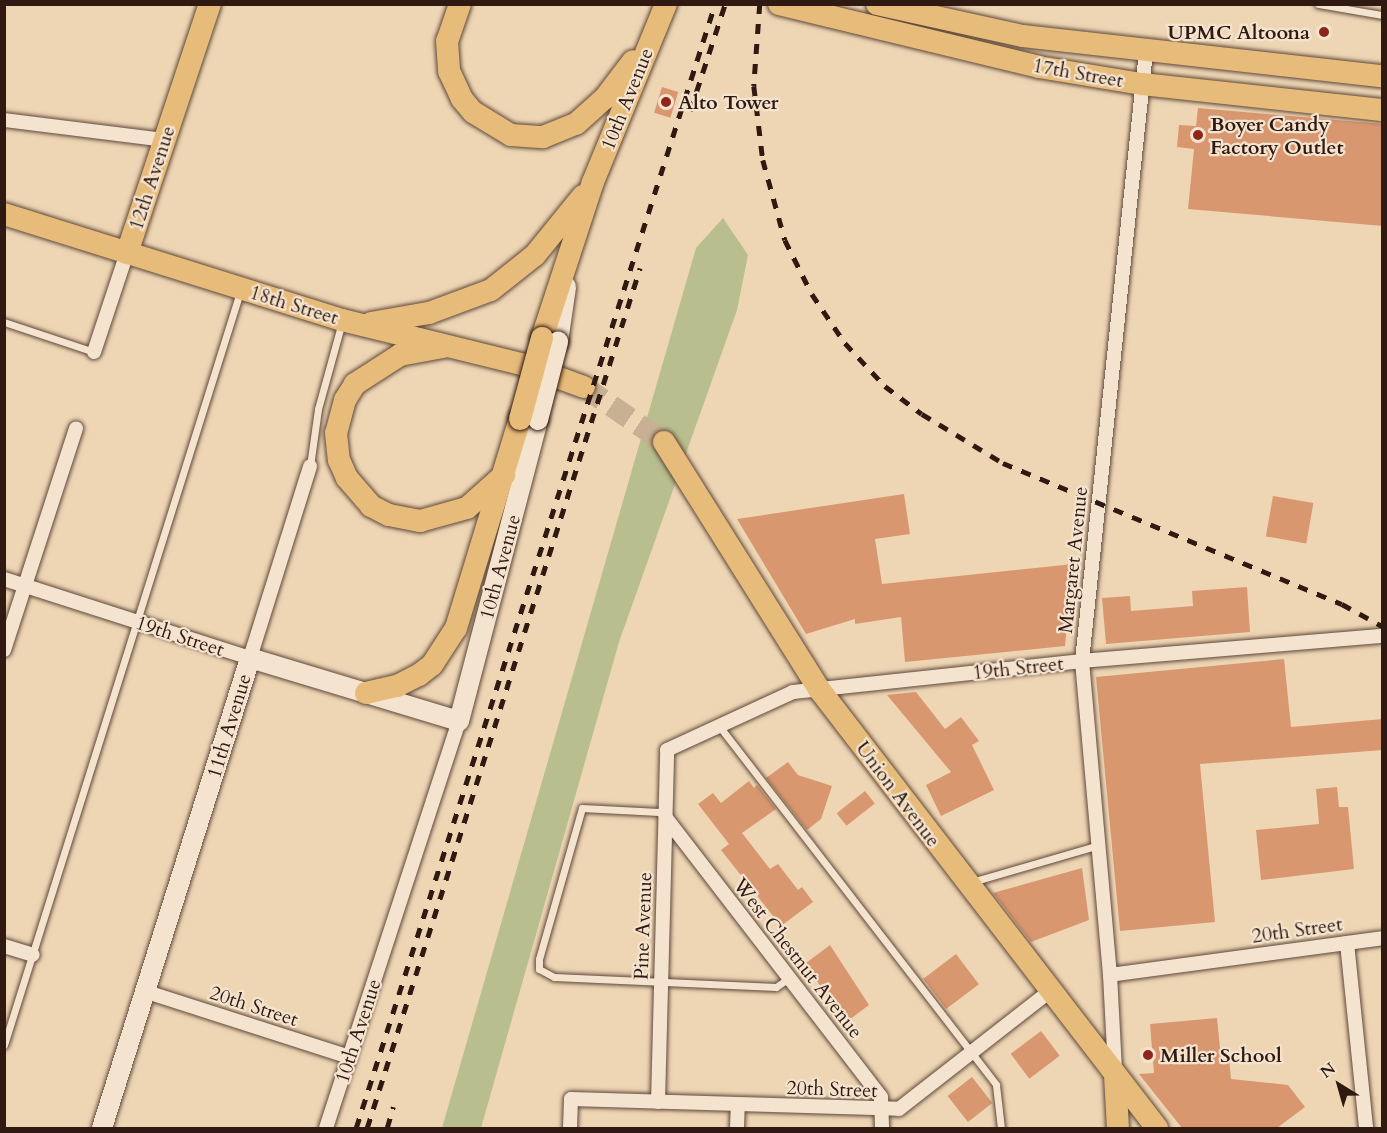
<!DOCTYPE html>
<html>
<head>
<meta charset="utf-8">
<style>
  body { margin:0 }
  #map { position:relative; width:1387px; height:1133px; overflow:hidden; background:#eed6b5; font-family:Cardo,serif }
  div>[style] { position:absolute }
  [style*='--x'] { left:calc(var(--x)*1px); top:calc(var(--y)*1px); width:calc(var(--w)*1px); rotate:calc(var(--a)*1deg) }
  .green>* { inset:0; background:#b8be8e }
  .building>* { inset:0; background:#d99770; transform-origin:0 0 }
  .primary-tunnel>* { height:22px; margin-top:-11px; transform-origin:0; background:repeating-linear-gradient(90deg,#c8b094 0 22px,transparent 0 33px) }
  .roads { filter:drop-shadow(0 0 2px #5f4839) drop-shadow(0 0 2px #5f4839) }
  .lane>* { height:7px; margin:-3.5px; padding:0 3.5px; transform-origin:3.5px; border-radius:3.5px; background:#f4e4cf }
  .street>* { height:14px; margin:-7px; padding:0 7px; transform-origin:7px; border-radius:7px; background:#f4e4cf }
  .secondary>* { height:20px; margin:-10px; padding:0 10px; transform-origin:10px; border-radius:10px; background:#f4e4cf }
  .primary>* { height:22px; margin:-11px; padding:0 11px; transform-origin:11px; border-radius:11px; background:#e7bb7a }
  .rail>* { height:4.5px; margin-top:-2.25px; transform-origin:0; background:repeating-linear-gradient(90deg,#2f1910 0 10px,transparent 0 20px) }
  .bridges { filter:drop-shadow(0 0 2px #2f1910) drop-shadow(0 0 2px #2f1910) }
  .secondary-bridge>* { height:20px; margin:-10px; padding:0 10px; transform-origin:10px; border-radius:10px; background:#f4e4cf }
  .primary-bridge>* { height:22px; margin:-11px; padding:0 11px; transform-origin:11px; border-radius:11px; background:#e7bb7a }
  .dots>* { width:16px; height:16px; translate:-50% -50%; box-sizing:border-box; border:3px solid #f4e4cf; border-radius:50% }
  span { translate:-50% -50%; white-space:nowrap; text-align:center; line-height:1.15; -webkit-text-stroke:4.5px #f4e4cf; paint-order:stroke }
  .poi-label { font-size:20px; color:#2f1910; font-weight:700 }
  .right { translate:-100% -50%; text-align:right }
  .left { translate:0 -50%; text-align:left }
  .street-label { font-size:20px; color:#2f1910 }
  .frame { position:absolute; inset:0; border:6px solid #2f1910; pointer-events:none }
  .north { position:absolute; left:1309px; top:1055px; width:60px; height:60px; -webkit-text-stroke:4px #f4e4cf; paint-order:stroke; rotate:323deg; font-size:16px; font-weight:700; line-height:24px; text-align:center; color:#2f1910 }
  .north::after { content:''; display:block; margin:auto; width:21px; height:27px; background:#2f1910; clip-path:polygon(50% 0,100% 100%,50% 72%,0 100%) }
</style>
</head>
<body>
<div id="map">
  <div class="green">
    <div style="clip-path:polygon(723px 218px,748px 255px,737px 310px,619px 642px,481px 1128px,442px 1128px,696px 248px)"></div>
  </div>
  <div class="building">
    <div style="left:662px;top:87px;width:17px;height:27px;rotate:17deg"></div>
    <div style="clip-path:polygon(1198px 108px,1383px 124px,1383px 226px,1188px 209px,1194px 149px,1177px 147px,1179px 125px,1196px 126px)"></div>
    <div style="clip-path:polygon(904px 494px,910px 534px,875px 539px,882px 584px,1073px 564px,1065px 646px,905px 662px,901px 617px,855px 624px,855px 619px,806px 634px,737px 519px)"></div>
    <div style="left:1273px;top:496px;width:41px;height:41px;rotate:10deg"></div>
    <div style="clip-path:polygon(1247px 587px,1250px 632px,1106px 644px,1102px 598px,1130px 596px,1131px 611px,1193px 606px,1192px 591px)"></div>
    <div style="clip-path:polygon(1284px 659px,1291px 727px,1383px 719px,1383px 750px,1200px 764px,1215px 922px,1120px 931px,1096px 677px)"></div>
    <div style="clip-path:polygon(916px 692px,945px 729px,961px 717px,979px 741px,972px 745px,994px 790px,941px 816px,926px 785px,951px 772px,887px 695px)"></div>
    <div style="clip-path:polygon(788px 762px,798px 775px,832px 786px,821px 819px,807px 830px,766px 778px)"></div>
    <div style="clip-path:polygon(749px 781px,754px 788px,757px 785px,776px 809px,742px 833px,770px 869px,778px 864px,798px 890px,802px 887px,813px 902px,781px 926px,721px 850px,729px 844px,698px 804px,713px 793px,721px 803px)"></div>
    <div style="clip-path:polygon(1337px 787px,1339px 807px,1348px 807px,1354px 869px,1261px 880px,1256px 830px,1319px 824px,1316px 789px)"></div>
    <div style="left:865px;top:791px;width:16px;height:36px;rotate:52deg"></div>
    <div style="clip-path:polygon(1082px 868px,1089px 920px,1031px 942px,993px 893px)"></div>
    <div style="clip-path:polygon(830px 945px,869px 1005px,849px 1020px,846px 1015px,843px 1018px,828px 999px,806px 963px)"></div>
    <div style="left:956px;top:954px;width:38px;height:41px;rotate:53deg"></div>
    <div style="clip-path:polygon(1217px 1018px,1220px 1048px,1228px 1047px,1231px 1079px,1288px 1085px,1305px 1107px,1277px 1128px,1182px 1128px,1139px 1074px,1154px 1073px,1150px 1024px)"></div>
    <div style="left:1041px;top:1031px;width:31px;height:38px;rotate:53deg"></div>
    <div style="left:972px;top:1077px;width:33px;height:31px;rotate:52deg"></div>
  </div>
  <div class="primary-tunnel">
    <div style="--x:584;--y:387;--w:97;--a:34.5"></div>
  </div>
  <div class="roads">
    <div class="lane">
      <div style="--x:1318;--y:4;--w:65;--a:9.8"></div>
      <div style="--x:4;--y:322;--w:95;--a:18.4"></div>
      <div style="--x:310;--y:466;--w:58;--a:-82"></div>
      <div style="--x:318;--y:409;--w:90;--a:-74.6"></div>
      <div style="--x:719;--y:726;--w:453;--a:52.3"></div>
      <div style="--x:996;--y:1085;--w:43;--a:83.4"></div>
      <div style="--x:664;--y:817;--w:7;--a:-135"></div>
      <div style="--x:659;--y:812;--w:77;--a:-177"></div>
      <div style="--x:582;--y:808;--w:157;--a:105.9"></div>
      <div style="--x:539;--y:959;--w:10;--a:90"></div>
      <div style="--x:539;--y:969;--w:17;--a:28"></div>
      <div style="--x:554;--y:977;--w:222;--a:2.6"></div>
      <div style="--x:776;--y:987;--w:16;--a:-35"></div>
      <div style="--x:972;--y:882;--w:132;--a:-16.2"></div>
      <div style="--x:4;--y:1045;--w:789;--a:-72.6"></div>
    </div>
    <div class="street">
      <div style="--x:4;--y:120;--w:162;--a:7.1"></div>
      <div style="--x:94;--y:352;--w:104;--a:-71.6"></div>
      <div style="--x:4;--y:579;--w:258;--a:17.8"></div>
      <div style="--x:250;--y:658;--w:201;--a:-72.6"></div>
      <div style="--x:4;--y:650;--w:233;--a:-72"></div>
      <div style="--x:666;--y:818;--w:352;--a:52.4"></div>
      <div style="--x:881;--y:1097;--w:31;--a:88"></div>
      <div style="--x:1347;--y:943;--w:186;--a:84.1"></div>
      <div style="--x:4;--y:946;--w:30;--a:17"></div>
      <div style="--x:1110;--y:975;--w:275;--a:-7.7"></div>
      <div style="--x:147;--y:992;--w:213;--a:17.8"></div>
      <div style="--x:1115;--y:1070;--w:95;--a:-93"></div>
      <div style="--x:1110;--y:975;--w:315;--a:-95.1"></div>
      <div style="--x:1082;--y:661;--w:613;--a:-84.01"></div>
      <div style="--x:658;--y:1102;--w:352;--a:-88.5"></div>
      <div style="--x:667;--y:750;--w:139;--a:-24.7"></div>
      <div style="--x:793;--y:692;--w:291;--a:-6.1"></div>
      <div style="--x:1082;--y:661;--w:301;--a:-4.8"></div>
      <div style="--x:326;--y:1128;--w:428;--a:-71.9"></div>
      <div style="--x:570;--y:1128;--w:29;--a:-88"></div>
      <div style="--x:571;--y:1099;--w:328;--a:1.7"></div>
      <div style="--x:899;--y:1109;--w:192;--a:-38"></div>
      <div style="--x:737;--y:1128;--w:23;--a:-88"></div>
    </div>
    <div class="secondary">
      <div style="--x:558;--y:342;--w:56;--a:-81.7"></div>
      <div style="--x:102;--y:1128;--w:493;--a:-72.5"></div>
      <div style="--x:250;--y:658;--w:218;--a:16.8"></div>
      <div style="--x:459;--y:721;--w:311;--a:-75.3"></div>
    </div>
    <div class="primary">
      <div style="--x:460;--y:4;--w:39;--a:109"></div>
      <div style="--x:447;--y:41;--w:30;--a:86"></div>
      <div style="--x:449;--y:71;--w:31;--a:65"></div>
      <div style="--x:462;--y:99;--w:17;--a:50"></div>
      <div style="--x:473;--y:112;--w:44;--a:31.2"></div>
      <div style="--x:511;--y:135;--w:32;--a:4"></div>
      <div style="--x:543;--y:137;--w:35;--a:-22"></div>
      <div style="--x:576;--y:124;--w:39;--a:-42"></div>
      <div style="--x:605;--y:98;--w:46;--a:-52.9"></div>
      <div style="--x:779;--y:4;--w:268;--a:13.6"></div>
      <div style="--x:1039;--y:67;--w:104;--a:9.4"></div>
      <div style="--x:1142;--y:84;--w:241;--a:6.2"></div>
      <div style="--x:877;--y:4;--w:149;--a:12.4"></div>
      <div style="--x:1023;--y:36;--w:361;--a:6.4"></div>
      <div style="--x:4;--y:214;--w:354;--a:17.4"></div>
      <div style="--x:342;--y:320;--w:184;--a:13.8"></div>
      <div style="--x:521;--y:364;--w:67;--a:20.1"></div>
      <div style="--x:127;--y:253;--w:262;--a:-71.6"></div>
      <div style="--x:371;--y:323;--w:59;--a:-9.8"></div>
      <div style="--x:429;--y:313;--w:66;--a:-20.4"></div>
      <div style="--x:491;--y:290;--w:56;--a:-38.5"></div>
      <div style="--x:535;--y:255;--w:76;--a:-50.9"></div>
      <div style="--x:542;--y:338;--w:164;--a:-71.9"></div>
      <div style="--x:593;--y:182;--w:192;--a:-67.7"></div>
      <div style="--x:443;--y:347;--w:44;--a:169.5"></div>
      <div style="--x:400;--y:355;--w:54;--a:147.2"></div>
      <div style="--x:355;--y:384;--w:19;--a:122"></div>
      <div style="--x:345;--y:400;--w:34;--a:105"></div>
      <div style="--x:336;--y:433;--w:27;--a:84"></div>
      <div style="--x:339;--y:460;--w:20;--a:66"></div>
      <div style="--x:347;--y:478;--w:37;--a:49"></div>
      <div style="--x:371;--y:506;--w:20;--a:27"></div>
      <div style="--x:389;--y:515;--w:32;--a:11"></div>
      <div style="--x:420;--y:521;--w:49;--a:-15.5"></div>
      <div style="--x:467;--y:508;--w:50;--a:-41.7"></div>
      <div style="--x:664;--y:442;--w:292;--a:57.9"></div>
      <div style="--x:819;--y:689;--w:554;--a:52.41"></div>
      <div style="--x:366;--y:693;--w:32;--a:-13"></div>
      <div style="--x:397;--y:686;--w:25;--a:-27"></div>
      <div style="--x:419;--y:675;--w:16;--a:-38"></div>
      <div style="--x:432;--y:665;--w:44;--a:-57"></div>
      <div style="--x:456;--y:628;--w:219;--a:-73"></div>
      <div style="--x:1115;--y:1075;--w:53;--a:86.8"></div>
    </div>
  </div>
  <div class="rail">
    <div style="--x:760;--y:4;--w:82;--a:94.2"></div>
    <div style="--x:754;--y:86;--w:75;--a:83.1"></div>
    <div style="--x:763;--y:160;--w:83;--a:74.6"></div>
    <div style="--x:785;--y:240;--w:60;--a:63.4"></div>
    <div style="--x:812;--y:294;--w:59;--a:56"></div>
    <div style="--x:845;--y:343;--w:59;--a:47.1"></div>
    <div style="--x:885;--y:386;--w:46;--a:37.1"></div>
    <div style="--x:922;--y:414;--w:95;--a:31.2"></div>
    <div style="--x:1003;--y:463;--w:367;--a:22.6"></div>
    <div style="--x:1342;--y:604;--w:46;--a:28.8"></div>
    <div style="--x:690;--y:111;--w:113;--a:-71.9"></div>
    <div style="--x:356;--y:1128;--w:1180;--a:-72.29"></div>
    <div style="--x:367;--y:1128;--w:902;--a:-72.39"></div>
    <div style="--x:387;--y:1128;--w:22;--a:-74"></div>
  </div>
  <div class="bridges">
    <div class="secondary-bridge">
      <div style="--x:538;--y:420;--w:81;--a:-75.6"></div>
    </div>
    <div class="primary-bridge">
      <div style="--x:520;--y:419;--w:84;--a:-74.8"></div>
    </div>
  </div>
  <div class="dots">
    <div style="left:1324px;top:32px;background:#8f2418"></div>
    <div style="left:666px;top:102px;background:#8f2418"></div>
    <div style="left:1198px;top:135px;background:#8f2418"></div>
    <div style="left:1148px;top:1055px;background:#8f2418"></div>
  </div>
  <div class="poi-label">
    <span class="right" style="left:1310px;top:32px">UPMC Altoona</span>
    <span class="left" style="left:678px;top:102px">Alto Tower</span>
    <span class="left" style="left:1210px;top:136px">Boyer Candy<br>Factory Outlet</span>
    <span class="left" style="left:1160px;top:1055px">Miller School</span>
  </div>
  <div class="street-label">
    <span style="left:1078px;top:73px;rotate:10deg">17th Street</span>
    <span style="left:627px;top:99px;rotate:-68deg">10th Avenue</span>
    <span style="left:152px;top:178px;rotate:-72deg">12th Avenue</span>
    <span style="left:294px;top:305px;rotate:17deg">18th Street</span>
    <span style="left:1073px;top:560px;rotate:-84deg">Margaret Avenue</span>
    <span style="left:500px;top:567px;rotate:-75deg">10th Avenue</span>
    <span style="left:180px;top:636px;rotate:18deg">19th Street</span>
    <span style="left:1018px;top:668px;rotate:-6deg">19th Street</span>
    <span style="left:229px;top:726px;rotate:-73deg">11th Avenue</span>
    <span style="left:898px;top:794px;rotate:53deg">Union Avenue</span>
    <span style="left:643px;top:926px;rotate:-88deg">Pine Avenue</span>
    <span style="left:1297px;top:930px;rotate:-8deg">20th Street</span>
    <span style="left:798px;top:958px;rotate:52deg">West Chestnut Avenue</span>
    <span style="left:254px;top:1006px;rotate:18deg">20th Street</span>
    <span style="left:358px;top:1031px;rotate:-72deg">10th Avenue</span>
    <span style="left:832px;top:1089px;rotate:2deg">20th Street</span>
  </div>
  <div class="frame"></div>
  <div class="north">N</div>
</div>
</body>
</html>
